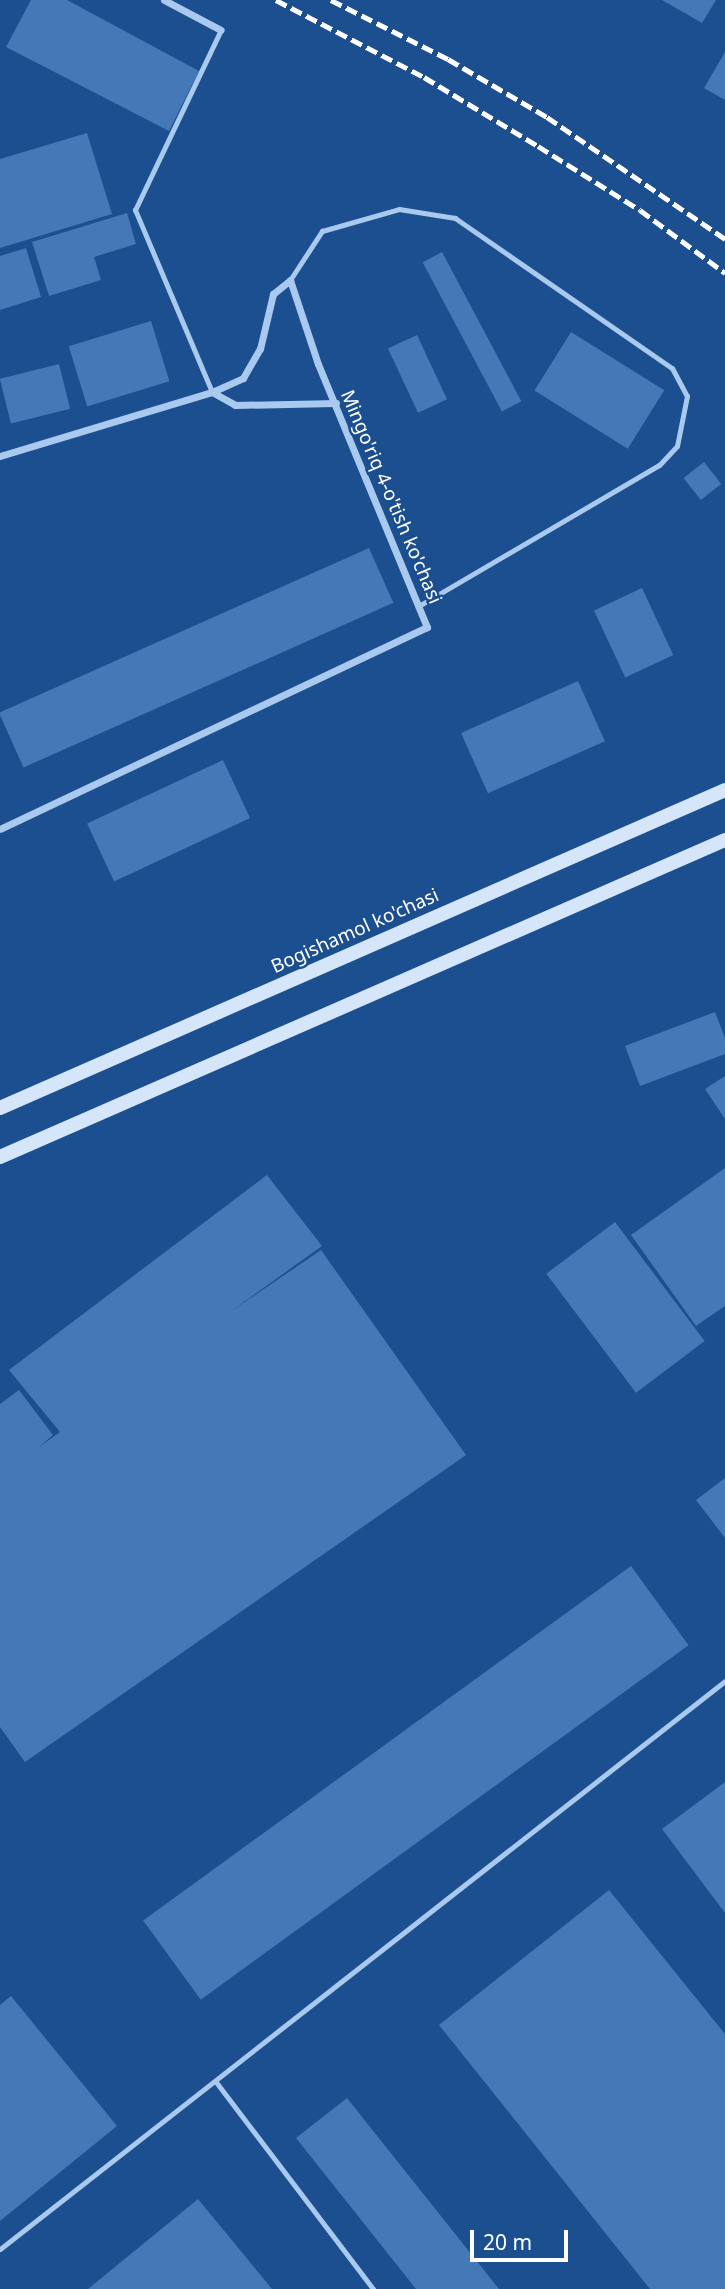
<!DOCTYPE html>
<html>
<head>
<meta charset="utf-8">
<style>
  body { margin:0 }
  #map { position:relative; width:725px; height:2289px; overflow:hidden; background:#1b4f8f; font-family:"Noto Sans",sans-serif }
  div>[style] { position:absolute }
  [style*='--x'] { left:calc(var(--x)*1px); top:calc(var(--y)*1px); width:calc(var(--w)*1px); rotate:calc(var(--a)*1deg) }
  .building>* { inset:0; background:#4478b7; transform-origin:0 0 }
  .lane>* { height:5px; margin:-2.5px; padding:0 2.5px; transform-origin:2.5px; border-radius:2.5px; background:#a9c9ee }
  .street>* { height:7px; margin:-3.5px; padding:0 3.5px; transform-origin:3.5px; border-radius:3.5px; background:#a9c9ee }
  .secondary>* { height:14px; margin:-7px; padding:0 7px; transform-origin:7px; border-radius:7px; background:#d6e6fa }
  .rail>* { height:5px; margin-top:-2.5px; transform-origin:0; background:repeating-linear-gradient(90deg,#fff 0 12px,transparent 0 17px) }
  span { translate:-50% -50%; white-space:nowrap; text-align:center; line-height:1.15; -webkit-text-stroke:5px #1b4f8f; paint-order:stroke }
  .street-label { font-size:19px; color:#fff }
  .scale { position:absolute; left:470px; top:2230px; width:98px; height:32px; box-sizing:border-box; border:4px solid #fff; border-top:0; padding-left:9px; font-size:21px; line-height:24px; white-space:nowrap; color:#fff; -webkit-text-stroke:5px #1b4f8f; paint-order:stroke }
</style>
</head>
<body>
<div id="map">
  <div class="building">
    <div style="clip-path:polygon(31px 0,67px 0,199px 71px,169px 131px,6px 47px)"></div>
    <div style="clip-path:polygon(662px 0,716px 0,702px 23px)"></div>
    <div style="clip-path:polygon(725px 52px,725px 100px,704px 88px)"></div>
    <div style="clip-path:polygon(87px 133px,112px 214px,0 248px,0 159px)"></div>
    <div style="clip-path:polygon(127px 213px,136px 244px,94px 257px,101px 280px,49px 296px,32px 242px)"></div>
    <div style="clip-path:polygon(26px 248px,41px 297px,0 310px,0 256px)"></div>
    <div style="left:442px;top:252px;width:169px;height:22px;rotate:62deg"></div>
    <div style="left:151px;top:321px;width:63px;height:86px;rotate:73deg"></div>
    <div style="left:571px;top:332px;width:110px;height:69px;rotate:32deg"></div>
    <div style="left:417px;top:335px;width:71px;height:32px;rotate:65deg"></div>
    <div style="left:59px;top:364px;width:46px;height:61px;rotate:76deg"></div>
    <div style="left:704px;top:462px;width:28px;height:26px;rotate:52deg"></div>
    <div style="left:369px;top:548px;width:60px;height:405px;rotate:66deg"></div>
    <div style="left:642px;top:588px;width:74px;height:53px;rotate:65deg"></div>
    <div style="left:578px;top:681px;width:66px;height:128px;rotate:66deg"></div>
    <div style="left:223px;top:760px;width:64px;height:150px;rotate:65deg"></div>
    <div style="clip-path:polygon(715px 1012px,725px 1038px,725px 1054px,640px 1086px,625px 1046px)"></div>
    <div style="clip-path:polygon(725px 1076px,725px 1119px,705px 1089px)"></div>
    <div style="clip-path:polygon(725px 1168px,725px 1306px,696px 1326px,631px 1235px)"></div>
    <div style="clip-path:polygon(267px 1175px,322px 1246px,230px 1312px,321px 1250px,466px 1455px,25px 1762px,0 1727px,0 1404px,19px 1390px,53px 1435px,39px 1447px,60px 1432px,9px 1370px)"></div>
    <div style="left:615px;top:1222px;width:149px;height:86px;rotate:53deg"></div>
    <div style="clip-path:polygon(725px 1478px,725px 1538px,696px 1500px)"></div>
    <div style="left:631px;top:1566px;width:98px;height:603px;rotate:54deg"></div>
    <div style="clip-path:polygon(725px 1782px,725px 1913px,662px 1829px)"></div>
    <div style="clip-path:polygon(609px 1890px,725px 2034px,725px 2289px,650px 2289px,439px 2025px)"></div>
    <div style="clip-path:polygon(11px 1996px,117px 2126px,0 2221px,0 2005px)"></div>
    <div style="clip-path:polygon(347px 2098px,499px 2289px,416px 2289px,296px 2138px)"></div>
    <div style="clip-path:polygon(198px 2199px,272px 2289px,88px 2289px)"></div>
  </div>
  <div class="lane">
    <div style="--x:290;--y:280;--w:59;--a:-56.9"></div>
    <div style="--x:322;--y:231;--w:80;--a:-15.9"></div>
    <div style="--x:399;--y:209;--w:57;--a:9.1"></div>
    <div style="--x:455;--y:218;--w:264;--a:34.7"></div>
    <div style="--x:672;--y:368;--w:32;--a:62"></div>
    <div style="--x:687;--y:396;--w:51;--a:101.3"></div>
    <div style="--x:677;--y:446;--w:26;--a:133"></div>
    <div style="--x:659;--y:465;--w:277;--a:149.6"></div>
    <div style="--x:212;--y:392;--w:198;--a:-112.9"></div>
    <div style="--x:135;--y:210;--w:199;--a:-64.5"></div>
    <div style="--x:216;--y:2082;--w:260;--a:52.8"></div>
    <div style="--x:0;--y:2249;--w:921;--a:-38.08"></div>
  </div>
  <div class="street">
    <div style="--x:164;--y:0;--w:64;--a:27.8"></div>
    <div style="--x:212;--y:392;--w:26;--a:29"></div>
    <div style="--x:235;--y:405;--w:101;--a:-1.1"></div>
    <div style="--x:0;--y:456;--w:221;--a:-16.8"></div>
    <div style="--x:212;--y:392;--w:34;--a:-24"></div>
    <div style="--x:243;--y:378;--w:34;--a:-60"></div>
    <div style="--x:260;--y:349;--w:57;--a:-76.7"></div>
    <div style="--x:273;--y:294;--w:22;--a:-39"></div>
    <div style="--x:290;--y:280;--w:89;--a:71.6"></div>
    <div style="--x:318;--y:364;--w:285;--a:67.5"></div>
    <div style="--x:427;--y:627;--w:472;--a:154.7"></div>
  </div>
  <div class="secondary">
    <div style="--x:0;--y:1108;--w:792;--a:-23.68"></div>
    <div style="--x:0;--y:1157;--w:791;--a:-23.62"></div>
  </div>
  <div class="rail">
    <div style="--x:276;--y:0;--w:167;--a:27.5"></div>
    <div style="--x:424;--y:77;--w:133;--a:31.2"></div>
    <div style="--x:538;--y:146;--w:120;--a:32.1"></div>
    <div style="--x:640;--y:210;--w:106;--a:36.5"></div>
    <div style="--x:331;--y:0;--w:131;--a:26.8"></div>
    <div style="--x:448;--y:59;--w:115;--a:30.4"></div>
    <div style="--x:547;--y:117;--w:216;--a:34.4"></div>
  </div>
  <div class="street-label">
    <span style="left:391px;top:497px;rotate:67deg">Mingo'riq 4-o'tish ko'chasi</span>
    <span style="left:355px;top:931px;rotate:-24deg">Bogishamol ko'chasi</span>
  </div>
  <div class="scale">20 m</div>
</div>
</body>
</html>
